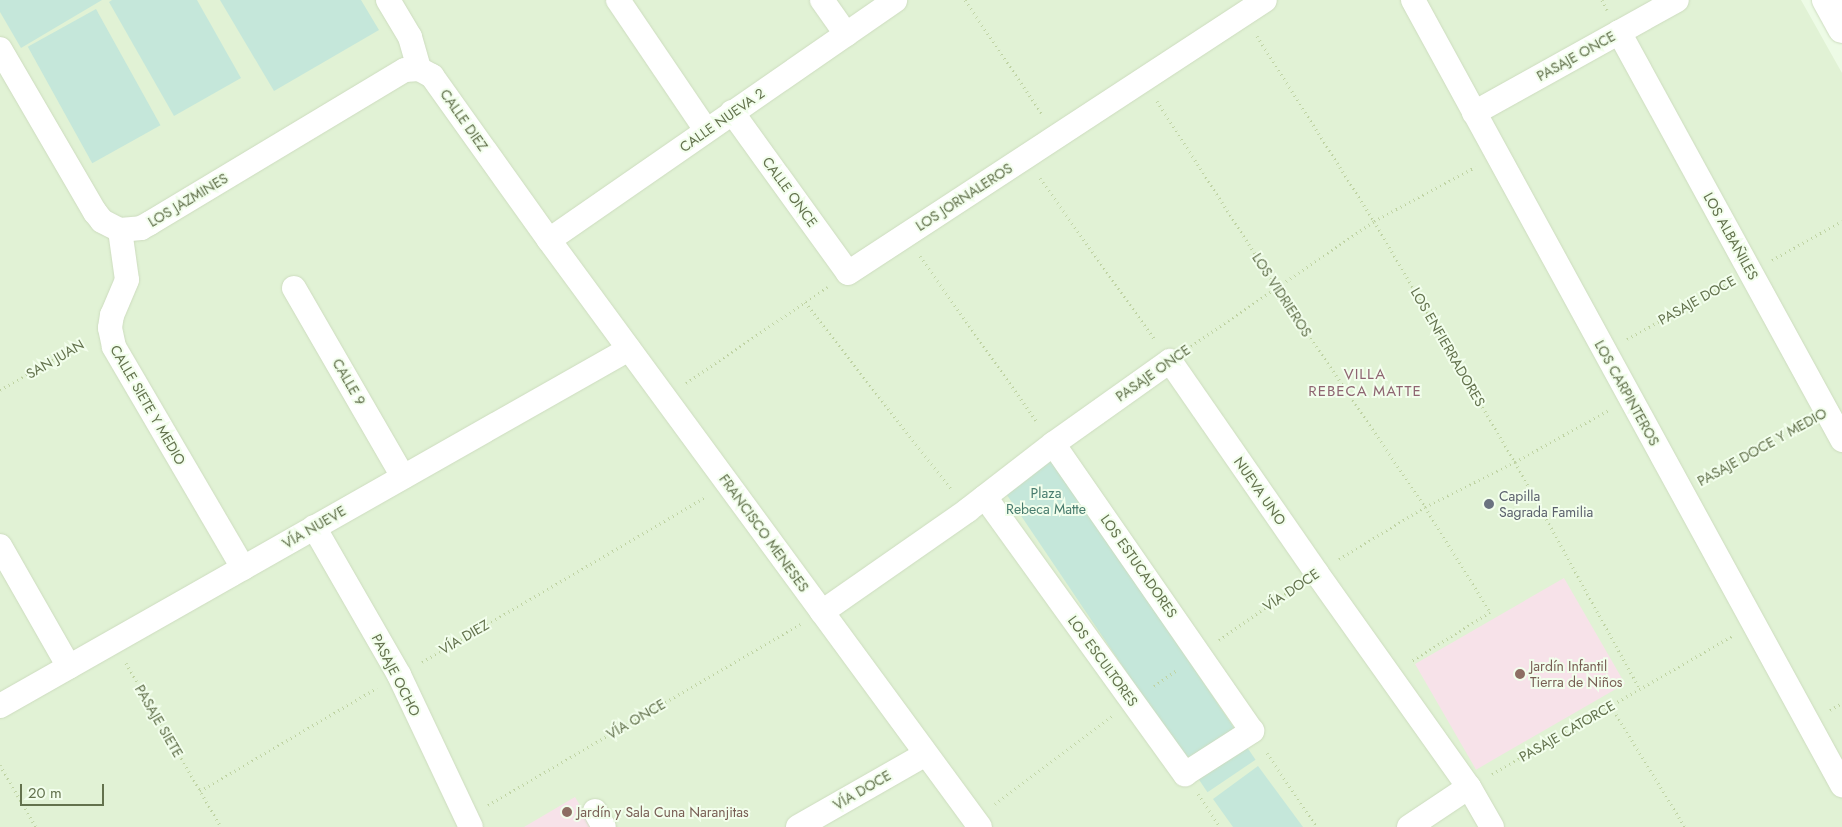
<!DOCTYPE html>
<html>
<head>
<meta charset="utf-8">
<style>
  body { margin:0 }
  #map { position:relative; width:1842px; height:827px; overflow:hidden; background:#edfbe6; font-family:Jost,sans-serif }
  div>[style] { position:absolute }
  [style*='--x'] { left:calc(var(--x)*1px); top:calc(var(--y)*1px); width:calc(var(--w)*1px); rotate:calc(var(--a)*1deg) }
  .residential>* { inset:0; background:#e1f2d5 }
  .education>* { inset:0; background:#f7e2e9; transform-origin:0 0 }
  .green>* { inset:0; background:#c5e7da; transform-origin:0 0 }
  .path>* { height:3px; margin-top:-1.5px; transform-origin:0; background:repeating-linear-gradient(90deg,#bfd3a3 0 1px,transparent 0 5px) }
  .roads { filter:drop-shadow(0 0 1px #cddcbf) drop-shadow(0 0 1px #cddcbf) }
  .minor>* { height:24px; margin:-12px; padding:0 12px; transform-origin:12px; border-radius:12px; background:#fff }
  .secondary>* { height:28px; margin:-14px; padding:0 14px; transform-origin:14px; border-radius:14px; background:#fff }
  .dots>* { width:14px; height:14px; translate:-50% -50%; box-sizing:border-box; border:2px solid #f2feec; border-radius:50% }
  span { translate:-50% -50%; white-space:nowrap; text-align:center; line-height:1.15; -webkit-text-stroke:4px #f2feec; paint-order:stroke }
  .street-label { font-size:14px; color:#63724d }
  .park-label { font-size:14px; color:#487c6e }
  .worship-label { font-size:14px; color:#5b616d }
  .left { translate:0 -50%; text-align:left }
  .education-label { font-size:14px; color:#785e54 }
  .neighbourhood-label { font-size:15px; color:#8e6571; letter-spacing:1px }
  .scale { position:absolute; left:20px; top:784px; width:84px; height:22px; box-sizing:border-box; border:2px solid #63724d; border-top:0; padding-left:6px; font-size:15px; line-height:18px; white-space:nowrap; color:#63724d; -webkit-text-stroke:4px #f2feec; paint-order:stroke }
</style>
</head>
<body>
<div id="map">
  <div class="residential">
    <div style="clip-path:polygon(0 0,1801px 0,1842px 73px,1842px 827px,0 827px)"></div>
  </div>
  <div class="education">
    <div style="left:1564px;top:578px;width:122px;height:172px;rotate:60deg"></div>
    <div style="clip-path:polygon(575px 797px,593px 827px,524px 827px)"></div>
  </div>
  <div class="green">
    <div style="clip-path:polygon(0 0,102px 0,21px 48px,0 12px)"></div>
    <div style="clip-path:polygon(112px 0,197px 0,241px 78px,174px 116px,109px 2px)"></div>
    <div style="clip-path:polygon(220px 0,361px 0,379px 30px,274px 91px)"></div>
    <div style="left:96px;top:9px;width:133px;height:78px;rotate:61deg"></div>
    <div style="left:1052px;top:458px;width:364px;height:58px;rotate:56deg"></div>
    <div style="clip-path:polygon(1258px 766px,1303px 827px,1233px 827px,1213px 799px)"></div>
  </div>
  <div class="path">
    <div style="--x:965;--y:0;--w:139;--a:55.9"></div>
    <div style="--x:1602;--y:0;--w:11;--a:63"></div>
    <div style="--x:1257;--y:36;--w:219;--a:57.7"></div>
    <div style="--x:1374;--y:221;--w:279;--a:59.7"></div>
    <div style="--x:1515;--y:462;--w:259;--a:61.2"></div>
    <div style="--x:1157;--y:101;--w:222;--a:57.3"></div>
    <div style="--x:1277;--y:288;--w:264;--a:55.9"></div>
    <div style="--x:1425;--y:507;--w:123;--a:58.2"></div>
    <div style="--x:1490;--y:612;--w:94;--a:148"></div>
    <div style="--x:1040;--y:178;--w:199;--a:54.6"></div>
    <div style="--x:920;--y:256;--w:204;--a:54.8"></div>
    <div style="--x:1772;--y:260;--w:80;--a:-29.1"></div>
    <div style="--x:805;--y:302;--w:239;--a:52"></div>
    <div style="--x:1627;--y:339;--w:114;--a:-28.8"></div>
    <div style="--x:1191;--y:346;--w:222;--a:-34.3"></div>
    <div style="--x:1374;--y:221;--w:115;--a:-28.1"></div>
    <div style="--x:686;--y:383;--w:171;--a:-34.2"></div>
    <div style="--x:0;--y:390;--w:99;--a:-29.7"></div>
    <div style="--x:1704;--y:479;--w:114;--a:-28.8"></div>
    <div style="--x:1339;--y:559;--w:100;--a:-31.2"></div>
    <div style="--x:1425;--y:507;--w:101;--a:-26.6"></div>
    <div style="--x:1515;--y:462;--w:107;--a:-29"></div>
    <div style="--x:1219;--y:640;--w:94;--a:-35"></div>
    <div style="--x:422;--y:662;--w:328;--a:-30.2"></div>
    <div style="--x:126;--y:663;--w:190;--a:59.9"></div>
    <div style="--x:1154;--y:686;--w:28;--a:-35"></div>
    <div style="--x:1611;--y:706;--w:142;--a:58.6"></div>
    <div style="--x:1830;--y:710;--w:14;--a:-30"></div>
    <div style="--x:1267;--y:753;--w:89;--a:56"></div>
    <div style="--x:0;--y:765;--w:72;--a:59.9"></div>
    <div style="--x:1492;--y:774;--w:277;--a:-29.9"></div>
    <div style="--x:200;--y:791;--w:205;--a:-30.2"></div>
    <div style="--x:1198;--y:794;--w:40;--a:56"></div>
    <div style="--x:995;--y:804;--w:146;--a:-36.9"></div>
    <div style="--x:488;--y:805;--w:361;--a:-30.1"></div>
  </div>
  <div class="roads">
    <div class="minor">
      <div style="--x:388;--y:0;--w:43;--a:59.3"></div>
      <div style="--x:410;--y:37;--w:33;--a:74"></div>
      <div style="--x:618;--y:0;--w:157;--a:55.9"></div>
      <div style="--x:822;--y:0;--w:42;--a:54.8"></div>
      <div style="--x:1413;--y:0;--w:895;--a:61.34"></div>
      <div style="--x:1619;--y:32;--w:465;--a:61.3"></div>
      <div style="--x:0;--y:49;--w:189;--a:59.8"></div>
      <div style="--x:95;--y:212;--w:11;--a:52"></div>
      <div style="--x:102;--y:221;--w:20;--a:27"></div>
      <div style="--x:120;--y:230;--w:21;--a:-5"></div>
      <div style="--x:141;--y:228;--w:10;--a:-29"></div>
      <div style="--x:150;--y:223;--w:297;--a:-31"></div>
      <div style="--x:405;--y:70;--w:14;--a:-4"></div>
      <div style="--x:419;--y:69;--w:15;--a:28"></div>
      <div style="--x:432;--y:76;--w:201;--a:54.5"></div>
      <div style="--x:549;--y:240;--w:728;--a:53.71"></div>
      <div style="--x:732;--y:112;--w:198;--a:54.2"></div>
      <div style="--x:848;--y:273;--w:498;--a:-33.2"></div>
      <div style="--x:1474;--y:113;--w:232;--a:-29.1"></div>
      <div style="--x:120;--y:230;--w:50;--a:82"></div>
      <div style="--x:127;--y:280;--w:38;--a:113"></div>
      <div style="--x:112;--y:315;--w:13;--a:99"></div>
      <div style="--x:110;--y:328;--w:19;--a:78"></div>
      <div style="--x:114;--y:347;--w:256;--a:59.7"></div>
      <div style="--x:549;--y:240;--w:421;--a:-34.7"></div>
      <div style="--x:294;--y:288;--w:218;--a:60"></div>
      <div style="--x:985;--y:497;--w:342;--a:54.2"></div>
      <div style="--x:1185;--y:774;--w:80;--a:-32.7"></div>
      <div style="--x:1252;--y:731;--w:349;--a:-124.7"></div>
      <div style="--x:314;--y:527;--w:171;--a:60.1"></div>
      <div style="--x:399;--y:675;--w:168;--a:64.7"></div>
      <div style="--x:0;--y:546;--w:139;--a:60.3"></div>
      <div style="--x:822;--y:612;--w:178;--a:-34.9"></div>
      <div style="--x:968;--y:510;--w:108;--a:-37.8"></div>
      <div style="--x:1053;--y:444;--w:143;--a:-35.4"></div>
      <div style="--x:1170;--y:361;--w:257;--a:55.3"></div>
      <div style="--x:1316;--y:572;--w:264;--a:54.6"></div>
      <div style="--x:1469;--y:787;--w:46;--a:60.1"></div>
      <div style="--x:0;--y:706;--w:723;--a:-29.58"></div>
      <div style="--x:595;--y:811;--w:18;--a:61"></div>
      <div style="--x:798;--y:827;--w:147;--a:-29.7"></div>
      <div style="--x:1409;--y:827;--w:72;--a:-33.7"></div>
    </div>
    <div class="secondary">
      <div style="--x:1826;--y:0;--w:33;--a:61"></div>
    </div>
  </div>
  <div class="dots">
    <div style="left:1489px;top:504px;background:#6b7280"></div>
    <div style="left:1520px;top:674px;background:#8d6e63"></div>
    <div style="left:567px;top:812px;background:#8d6e63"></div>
  </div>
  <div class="street-label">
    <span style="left:1576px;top:56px;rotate:-29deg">PASAJE ONCE</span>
    <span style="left:464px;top:120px;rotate:55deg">CALLE DIEZ</span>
    <span style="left:722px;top:120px;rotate:-35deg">CALLE NUEVA 2</span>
    <span style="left:790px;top:192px;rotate:54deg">CALLE ONCE</span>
    <span style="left:964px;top:197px;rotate:-33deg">LOS JORNALEROS</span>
    <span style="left:188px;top:200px;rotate:-31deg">LOS JAZMINES</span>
    <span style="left:1731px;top:236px;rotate:61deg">LOS ALBAÑILES</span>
    <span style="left:1282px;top:295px;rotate:57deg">LOS VIDRIEROS</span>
    <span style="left:1697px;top:300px;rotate:-29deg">PASAJE DOCE</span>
    <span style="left:1448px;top:347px;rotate:60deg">LOS ENFIERRADORES</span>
    <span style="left:55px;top:359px;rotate:-30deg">SAN JUAN</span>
    <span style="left:1153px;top:373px;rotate:-35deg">PASAJE ONCE</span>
    <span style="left:349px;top:382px;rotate:60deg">CALLE 9</span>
    <span style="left:1627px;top:393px;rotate:61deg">LOS CARPINTEROS</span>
    <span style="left:148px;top:405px;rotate:60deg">CALLE SIETE Y MEDIO</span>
    <span style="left:1762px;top:447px;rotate:-29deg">PASAJE DOCE Y MEDIO</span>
    <span style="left:1260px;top:491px;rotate:55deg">NUEVA UNO</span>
    <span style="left:314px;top:527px;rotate:-30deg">VÍA NUEVE</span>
    <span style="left:764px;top:533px;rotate:54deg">FRANCISCO MENESES</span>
    <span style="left:1139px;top:566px;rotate:55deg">LOS ESTUCADORES</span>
    <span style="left:1291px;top:590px;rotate:-34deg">VÍA DOCE</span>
    <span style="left:464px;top:637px;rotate:-30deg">VÍA DIEZ</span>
    <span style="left:1103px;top:661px;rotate:54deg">LOS ESCULTORES</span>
    <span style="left:396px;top:675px;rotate:63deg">PASAJE OCHO</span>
    <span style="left:636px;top:719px;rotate:-30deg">VÍA ONCE</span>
    <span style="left:159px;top:721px;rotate:60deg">PASAJE SIETE</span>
    <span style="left:1567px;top:731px;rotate:-30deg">PASAJE CATORCE</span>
    <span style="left:862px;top:790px;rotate:-30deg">VÍA DOCE</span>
  </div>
  <div class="park-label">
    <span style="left:1046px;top:501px">Plaza<br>Rebeca Matte</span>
  </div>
  <div class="worship-label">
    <span class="left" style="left:1499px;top:504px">Capilla<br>Sagrada Familia</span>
  </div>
  <div class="education-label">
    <span class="left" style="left:1530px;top:674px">Jardín Infantil<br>Tierra de Niños</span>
    <span class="left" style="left:577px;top:812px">Jardín y Sala Cuna Naranjitas</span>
  </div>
  <div class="neighbourhood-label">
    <span style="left:1365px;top:383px">VILLA<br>REBECA MATTE</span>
  </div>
  <div class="scale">20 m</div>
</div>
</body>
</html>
